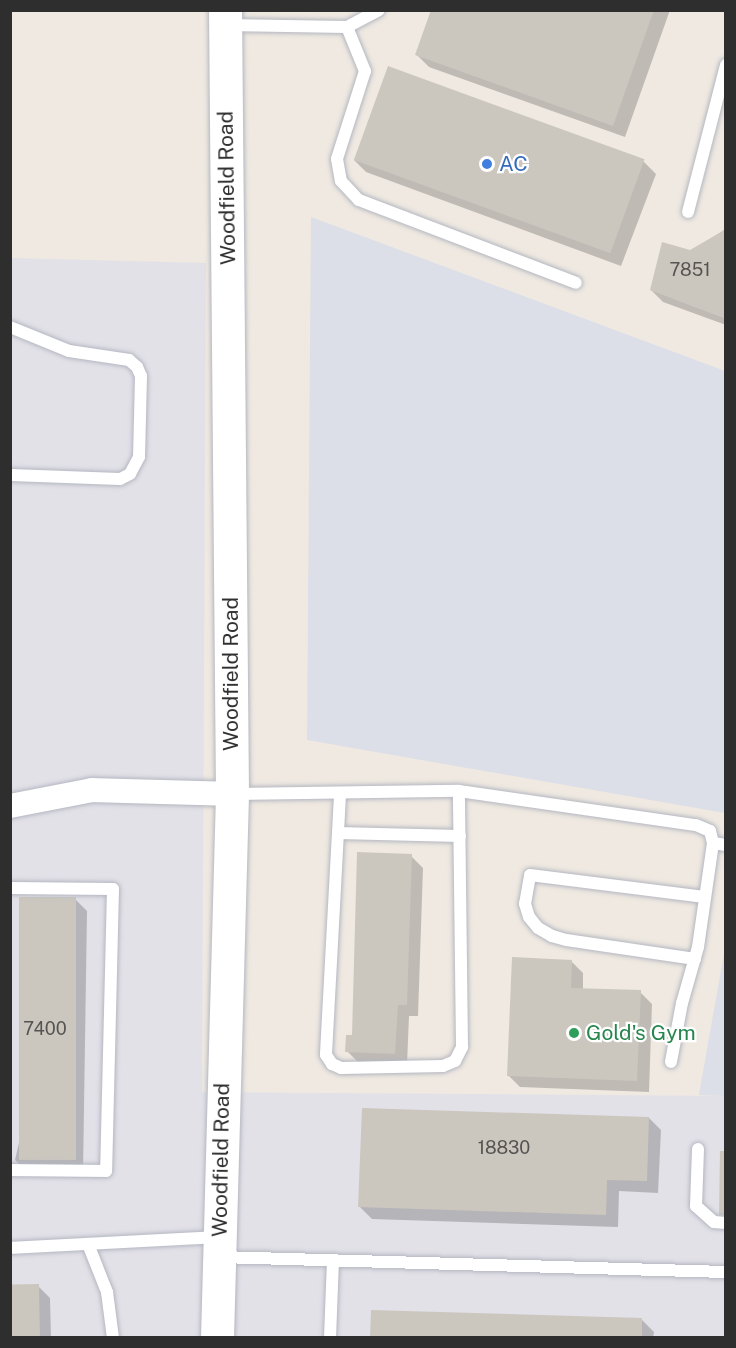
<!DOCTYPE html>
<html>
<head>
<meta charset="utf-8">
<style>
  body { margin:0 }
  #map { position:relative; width:736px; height:1348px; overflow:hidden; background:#efe9e1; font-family:"Public Sans",sans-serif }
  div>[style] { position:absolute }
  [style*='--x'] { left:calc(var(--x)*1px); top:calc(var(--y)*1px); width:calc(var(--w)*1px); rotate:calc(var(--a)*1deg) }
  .industrial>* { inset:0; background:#e3e1e8 }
  .airport>* { inset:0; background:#dcdee8 }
  .shadow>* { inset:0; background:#0003 }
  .building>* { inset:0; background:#cbc7bf; transform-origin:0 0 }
  .roads { filter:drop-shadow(0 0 2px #b4b7c1) drop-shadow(0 0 2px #b4b7c1) }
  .service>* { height:12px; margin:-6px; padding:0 6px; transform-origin:6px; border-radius:6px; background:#fff }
  .minor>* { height:24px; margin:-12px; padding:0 12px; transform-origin:12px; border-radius:12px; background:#fff }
  .secondary>* { height:33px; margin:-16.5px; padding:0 16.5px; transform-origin:16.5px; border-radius:16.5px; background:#fff }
  .dots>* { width:16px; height:16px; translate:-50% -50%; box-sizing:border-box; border:3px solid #fff; border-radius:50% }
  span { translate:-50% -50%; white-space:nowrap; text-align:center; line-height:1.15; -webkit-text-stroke:4.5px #fff; paint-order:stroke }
  .number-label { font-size:18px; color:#555452 }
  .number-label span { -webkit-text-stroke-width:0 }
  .shop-label { font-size:21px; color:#366cbe }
  .left { translate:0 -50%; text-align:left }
  .street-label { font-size:21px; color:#2e2e2e }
  .leisure-label { font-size:21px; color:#27864d }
  .frame { position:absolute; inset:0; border:12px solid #2e2e2e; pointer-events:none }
</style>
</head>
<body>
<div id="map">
  <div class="industrial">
    <div style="clip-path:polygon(11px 258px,206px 263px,202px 1092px,725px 1096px,725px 1337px,11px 1338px)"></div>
  </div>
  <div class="airport">
    <div style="clip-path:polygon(311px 217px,725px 371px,725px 813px,307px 740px)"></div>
    <div style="clip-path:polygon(725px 948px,725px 1096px,699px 1095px,701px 1083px)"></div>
  </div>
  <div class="shadow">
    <div style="clip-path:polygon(433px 10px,670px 10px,625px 137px,429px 67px,417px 55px)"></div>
    <div style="clip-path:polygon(354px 160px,644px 162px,656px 174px,621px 266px,366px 172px)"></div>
    <div style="clip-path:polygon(726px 229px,726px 325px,663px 302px,651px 290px,690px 251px)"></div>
    <div style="clip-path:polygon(411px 856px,423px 868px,418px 1016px,409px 1016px,407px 1065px,359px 1063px,347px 1051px)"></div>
    <div style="clip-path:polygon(75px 899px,87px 911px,83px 1173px,27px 1172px,15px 1160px)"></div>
    <div style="clip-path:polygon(571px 961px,583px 973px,583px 990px,640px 992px,652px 1004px,649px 1092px,520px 1087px,508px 1075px)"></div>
    <div style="clip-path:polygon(649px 1118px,661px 1130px,658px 1193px,619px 1191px,618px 1227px,372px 1219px,360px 1207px)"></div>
    <div style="clip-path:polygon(38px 1286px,50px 1298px,51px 1338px,10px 1338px)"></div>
    <div style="clip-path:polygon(642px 1320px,654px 1332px,653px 1338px,372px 1338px)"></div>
  </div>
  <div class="building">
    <div style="clip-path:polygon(431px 10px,654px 10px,613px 126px,415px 55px)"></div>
    <div style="left:388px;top:66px;width:273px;height:100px;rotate:20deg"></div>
    <div style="clip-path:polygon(726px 226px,726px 319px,650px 290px,662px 242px,690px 250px,723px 231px)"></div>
    <div style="clip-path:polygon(357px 852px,412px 854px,407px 1005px,398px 1005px,395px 1054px,345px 1052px,346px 1035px,352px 1035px)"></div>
    <div style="left:19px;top:897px;width:57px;height:263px"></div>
    <div style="clip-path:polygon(512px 957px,572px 960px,571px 988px,641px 990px,637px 1081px,507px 1076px)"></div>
    <div style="clip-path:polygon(362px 1108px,649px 1117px,647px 1181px,607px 1180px,606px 1215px,358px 1207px)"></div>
    <div style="clip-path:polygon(720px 1151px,726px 1151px,726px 1215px,719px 1215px)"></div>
    <div style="left:39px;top:1284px;width:54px;height:29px;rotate:89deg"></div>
    <div style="clip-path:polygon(371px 1310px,642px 1318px,642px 1338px,370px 1338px)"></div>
  </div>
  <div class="roads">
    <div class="service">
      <div style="--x:226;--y:25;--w:121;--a:0.9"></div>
      <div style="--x:347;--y:27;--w:48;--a:67.8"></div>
      <div style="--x:365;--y:71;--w:92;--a:107.7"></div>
      <div style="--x:337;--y:159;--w:22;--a:80"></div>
      <div style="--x:341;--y:181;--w:26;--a:47"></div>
      <div style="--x:359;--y:200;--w:232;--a:20.9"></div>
      <div style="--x:347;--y:27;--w:36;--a:-28"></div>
      <div style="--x:688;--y:212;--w:152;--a:-75.5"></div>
      <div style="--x:10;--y:327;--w:64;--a:22.1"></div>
      <div style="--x:69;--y:351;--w:61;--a:8.5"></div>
      <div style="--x:129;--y:360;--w:11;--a:41"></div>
      <div style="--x:137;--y:367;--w:10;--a:66"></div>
      <div style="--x:141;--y:376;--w:81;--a:91.4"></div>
      <div style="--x:139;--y:457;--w:19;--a:118"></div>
      <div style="--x:130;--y:474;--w:11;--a:153"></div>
      <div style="--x:120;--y:479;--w:110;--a:-177.9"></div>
      <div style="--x:234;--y:794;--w:225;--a:-0.8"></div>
      <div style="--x:459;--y:791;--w:239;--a:8.2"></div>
      <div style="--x:696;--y:825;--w:15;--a:23"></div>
      <div style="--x:710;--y:831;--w:12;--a:76"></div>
      <div style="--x:713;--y:843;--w:105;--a:98.2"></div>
      <div style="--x:698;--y:947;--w:58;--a:105.9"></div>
      <div style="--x:682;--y:1003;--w:60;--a:100.6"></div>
      <div style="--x:340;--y:795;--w:260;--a:93.1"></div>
      <div style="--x:326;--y:1055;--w:11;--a:56"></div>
      <div style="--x:332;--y:1064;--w:10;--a:24"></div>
      <div style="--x:341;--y:1068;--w:102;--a:-1.1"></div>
      <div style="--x:443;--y:1066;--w:13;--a:-23"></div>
      <div style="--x:455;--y:1061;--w:16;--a:-63"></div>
      <div style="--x:462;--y:1047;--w:256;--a:-90.7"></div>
      <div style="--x:338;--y:833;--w:122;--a:1.4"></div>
      <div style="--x:713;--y:843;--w:13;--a:9"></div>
      <div style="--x:10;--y:888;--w:103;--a:0.6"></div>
      <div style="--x:113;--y:889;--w:282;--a:91.4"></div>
      <div style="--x:106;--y:1171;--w:96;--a:-179.4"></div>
      <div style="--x:695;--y:959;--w:130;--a:-171.6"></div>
      <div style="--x:566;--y:940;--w:15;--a:-164"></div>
      <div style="--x:552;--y:936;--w:16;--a:-150"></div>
      <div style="--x:538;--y:928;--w:14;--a:-129"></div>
      <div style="--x:529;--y:917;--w:14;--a:-107"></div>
      <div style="--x:525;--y:904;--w:29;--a:-80"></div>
      <div style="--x:530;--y:875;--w:176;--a:7.2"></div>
      <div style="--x:698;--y:1149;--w:57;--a:92"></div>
      <div style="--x:696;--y:1206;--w:24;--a:42"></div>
      <div style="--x:714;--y:1222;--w:12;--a:5"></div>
      <div style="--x:88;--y:1244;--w:52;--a:68.4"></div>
      <div style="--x:107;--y:1292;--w:46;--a:82.6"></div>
      <div style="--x:10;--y:1248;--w:208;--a:-3"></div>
      <div style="--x:220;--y:1257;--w:506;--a:1.7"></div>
      <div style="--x:330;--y:1338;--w:77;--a:-87.8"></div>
    </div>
    <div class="minor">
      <div style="--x:10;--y:806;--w:84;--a:-11"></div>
      <div style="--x:92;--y:790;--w:140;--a:1.6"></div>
    </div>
    <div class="secondary">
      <div style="--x:217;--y:1338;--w:544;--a:-88.42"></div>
      <div style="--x:232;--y:794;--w:784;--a:-90.51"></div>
    </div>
  </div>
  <div class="dots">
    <div style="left:487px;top:164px;background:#3f7fe0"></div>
    <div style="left:574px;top:1033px;background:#2e9e5b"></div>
  </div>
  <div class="number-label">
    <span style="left:690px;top:270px">7851</span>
    <span style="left:45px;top:1029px">7400</span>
    <span style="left:504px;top:1148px">18830</span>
  </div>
  <div class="shop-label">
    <span class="left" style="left:499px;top:164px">AC</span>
  </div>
  <div class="street-label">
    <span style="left:227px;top:188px;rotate:-91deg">Woodfield Road</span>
    <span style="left:231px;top:674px;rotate:-90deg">Woodfield Road</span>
    <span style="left:221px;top:1160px;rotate:-89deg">Woodfield Road</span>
  </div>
  <div class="leisure-label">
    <span class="left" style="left:586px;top:1033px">Gold's Gym</span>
  </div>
  <div class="frame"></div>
</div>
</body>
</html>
